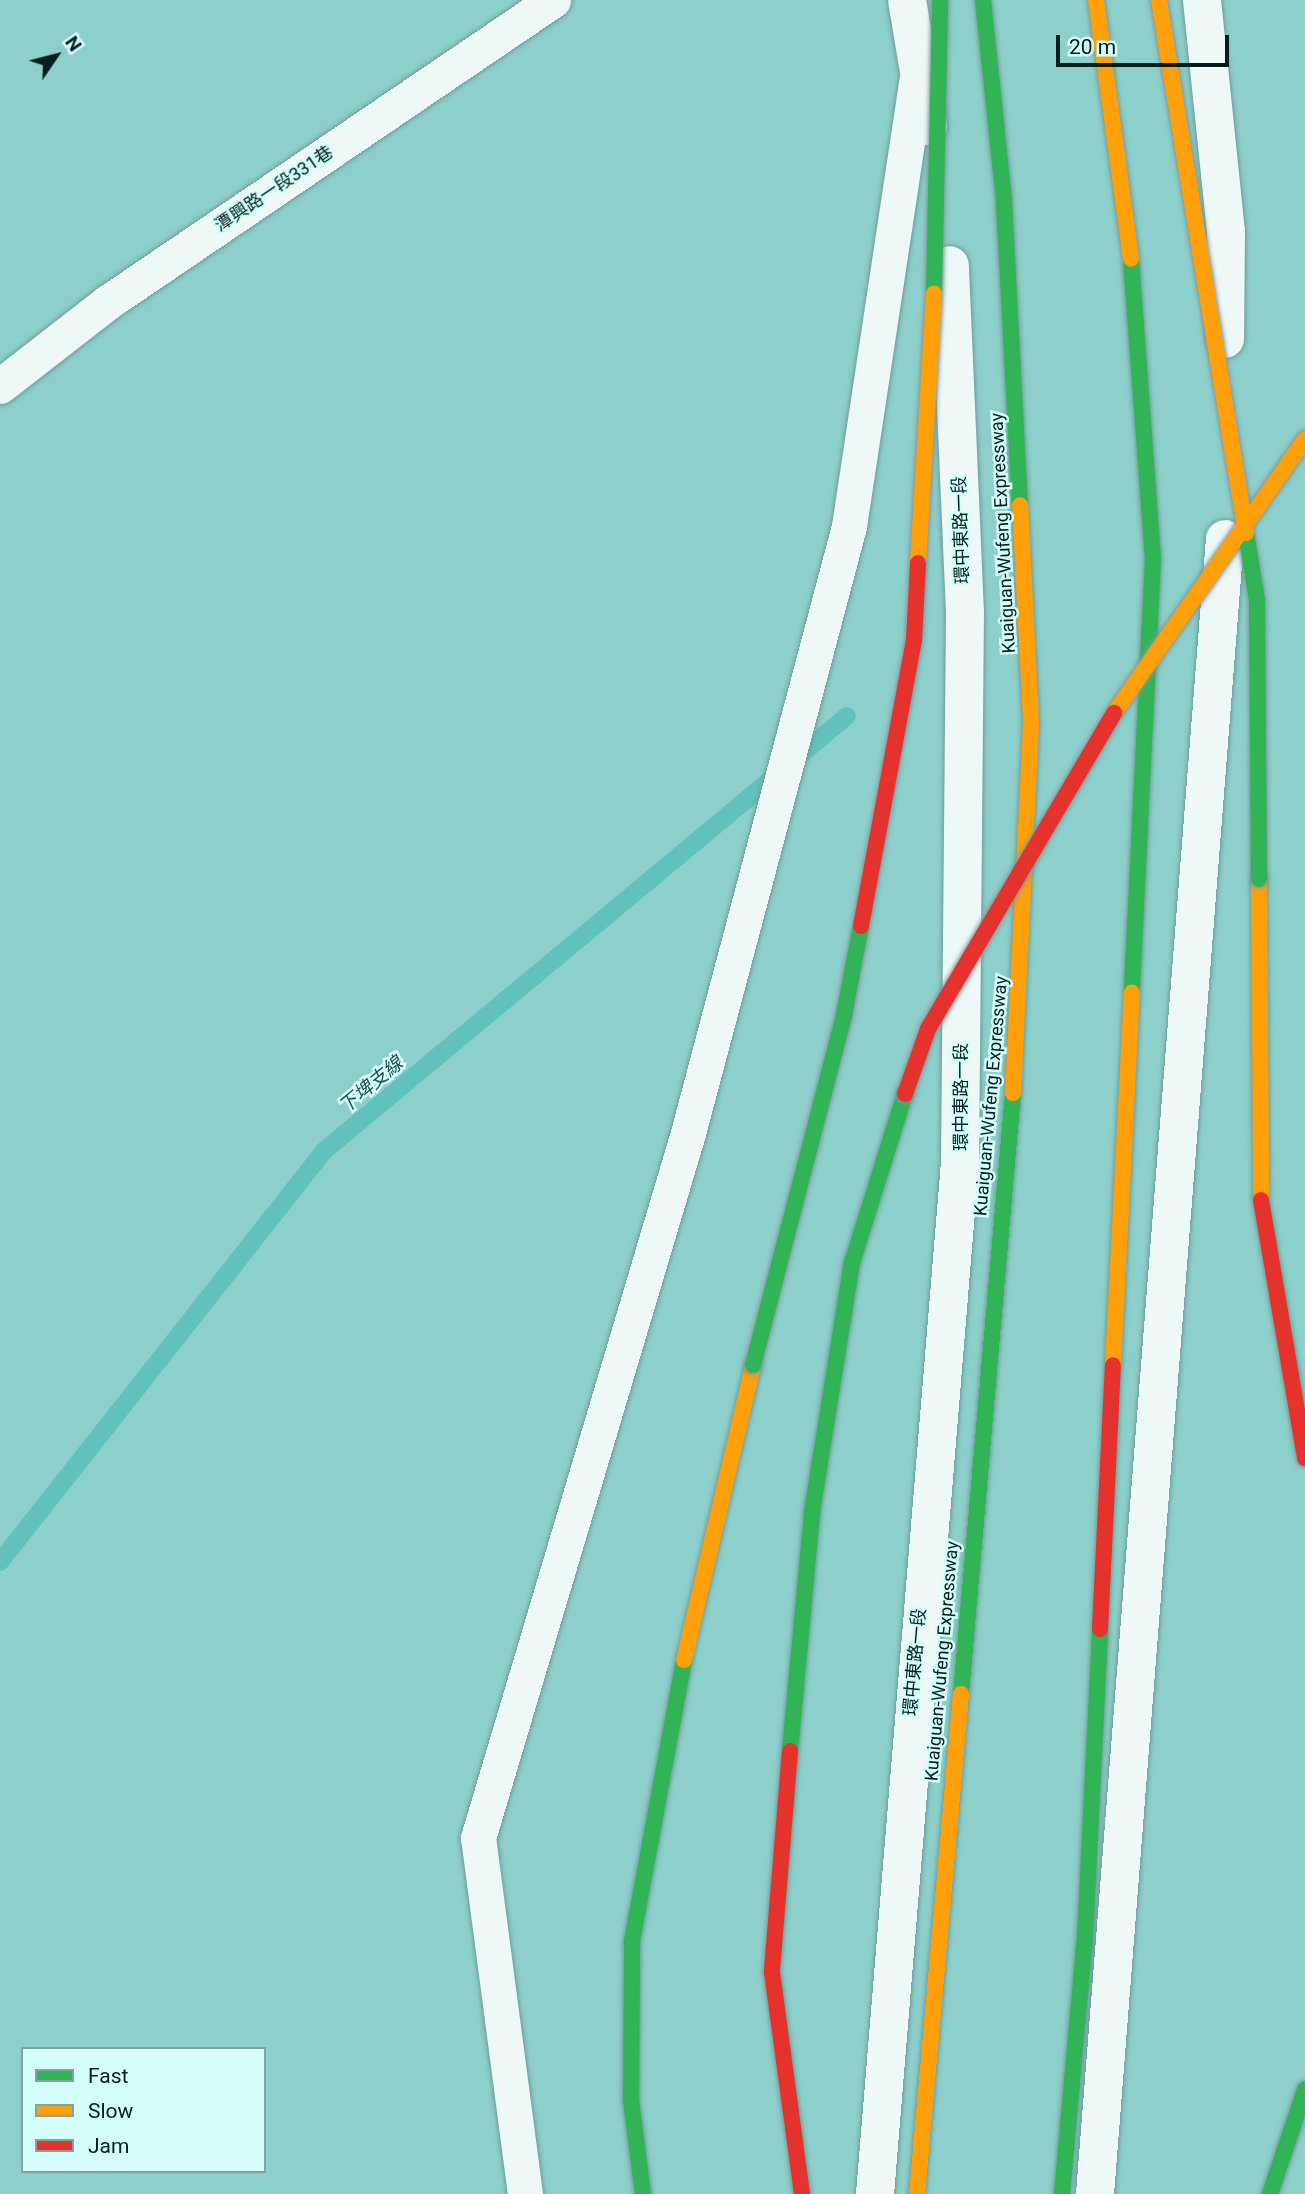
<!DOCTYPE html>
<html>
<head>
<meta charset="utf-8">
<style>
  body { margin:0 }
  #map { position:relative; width:1305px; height:2194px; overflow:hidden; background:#8dcfca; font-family:Roboto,"Noto Sans TC",sans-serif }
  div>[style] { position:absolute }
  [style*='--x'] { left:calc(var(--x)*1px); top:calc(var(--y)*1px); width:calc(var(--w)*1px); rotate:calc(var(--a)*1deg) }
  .stream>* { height:18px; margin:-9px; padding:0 9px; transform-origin:9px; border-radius:9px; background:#60c2bb }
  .roads { filter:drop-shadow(0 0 2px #6e9e9a) drop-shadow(0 0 2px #6e9e9a) }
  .lane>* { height:35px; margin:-17.5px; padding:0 17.5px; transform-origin:17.5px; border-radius:17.5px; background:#eef8f7 }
  .street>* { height:38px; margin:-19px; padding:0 19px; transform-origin:19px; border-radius:19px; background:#eef8f7 }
  .fast>* { height:16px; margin:-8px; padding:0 8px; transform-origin:8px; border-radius:8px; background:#30b455 }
  .slow>* { height:16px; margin:-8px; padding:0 8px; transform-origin:8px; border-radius:8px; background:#ff9f0a }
  .jam>* { height:16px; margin:-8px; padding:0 8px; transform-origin:8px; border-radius:8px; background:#e5322d }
  .bridges { filter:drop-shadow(0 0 2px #7e999f) drop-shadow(0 0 2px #7e999f) }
  .fast-bridge>* { height:16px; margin:-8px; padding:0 8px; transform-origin:8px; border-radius:8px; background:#30b455 }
  .slow-bridge>* { height:16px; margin:-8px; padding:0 8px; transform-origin:8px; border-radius:8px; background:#ff9f0a }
  .jam-bridge>* { height:16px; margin:-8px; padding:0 8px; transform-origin:8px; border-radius:8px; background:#e5322d }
  span { translate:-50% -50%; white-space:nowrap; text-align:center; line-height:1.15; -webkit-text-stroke:5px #d3fefa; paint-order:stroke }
  .street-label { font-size:18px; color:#031e1c }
  .water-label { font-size:19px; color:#20514e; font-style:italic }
  .legend { position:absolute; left:21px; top:2047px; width:245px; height:126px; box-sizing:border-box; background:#d3fefa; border:2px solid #80a4a1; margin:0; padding:9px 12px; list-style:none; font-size:21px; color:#031e1c }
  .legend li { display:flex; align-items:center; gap:14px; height:35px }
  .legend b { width:35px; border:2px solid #80a4a1 }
  .north { position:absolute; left:21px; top:21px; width:70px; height:70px; -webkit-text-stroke:5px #d3fefa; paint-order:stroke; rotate:55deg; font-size:19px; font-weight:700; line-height:28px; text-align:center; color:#031e1c }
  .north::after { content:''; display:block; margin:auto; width:24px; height:32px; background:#031e1c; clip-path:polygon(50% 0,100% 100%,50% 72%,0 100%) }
  .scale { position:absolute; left:1056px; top:35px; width:173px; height:32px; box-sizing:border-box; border:4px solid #031e1c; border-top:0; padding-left:9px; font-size:21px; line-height:24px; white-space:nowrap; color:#031e1c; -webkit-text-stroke:5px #d3fefa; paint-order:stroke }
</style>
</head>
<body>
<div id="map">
  <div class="stream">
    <div style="--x:0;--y:1562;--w:523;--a:-51.75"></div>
    <div style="--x:324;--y:1151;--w:680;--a:-39.75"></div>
  </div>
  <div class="roads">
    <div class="lane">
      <div style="--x:0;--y:386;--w:137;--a:-37.9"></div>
      <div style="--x:108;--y:302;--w:538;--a:-34.16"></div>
      <div style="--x:525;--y:2194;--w:359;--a:-97.5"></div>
      <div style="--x:478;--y:1838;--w:736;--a:-73.41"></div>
      <div style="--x:688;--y:1133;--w:628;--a:-75.14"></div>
      <div style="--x:849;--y:526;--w:450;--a:-81.4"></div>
    </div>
    <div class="street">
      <div style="--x:907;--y:0;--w:128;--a:80.5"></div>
      <div style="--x:1202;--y:0;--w:232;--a:84.1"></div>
      <div style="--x:1226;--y:231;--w:108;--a:90.5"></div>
      <div style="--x:875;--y:2194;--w:1035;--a:-85.29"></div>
      <div style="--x:960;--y:1162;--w:549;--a:-89.48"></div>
      <div style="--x:965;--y:613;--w:348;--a:-92.5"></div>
      <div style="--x:1095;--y:2194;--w:1660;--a:-85.51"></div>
    </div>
    <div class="fast">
      <div style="--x:983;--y:0;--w:202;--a:84"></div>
      <div style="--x:1004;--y:201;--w:304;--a:87"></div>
      <div style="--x:1131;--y:259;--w:301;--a:85.8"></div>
      <div style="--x:1153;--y:559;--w:434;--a:92.8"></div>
      <div style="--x:961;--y:1694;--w:603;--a:-85.05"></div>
      <div style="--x:790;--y:1751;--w:240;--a:-84.7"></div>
      <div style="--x:812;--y:1512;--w:252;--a:-80.9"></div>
      <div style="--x:852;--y:1263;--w:177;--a:-72.6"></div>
      <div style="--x:643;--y:2194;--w:95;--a:-97.3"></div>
      <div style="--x:631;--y:2100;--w:159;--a:-89.6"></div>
      <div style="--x:632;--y:1941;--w:286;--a:-79.5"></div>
      <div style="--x:1062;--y:2194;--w:257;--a:-84.9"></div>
      <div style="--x:1085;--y:1938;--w:309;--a:-87.2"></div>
      <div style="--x:1270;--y:2194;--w:110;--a:-71.4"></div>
    </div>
    <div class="slow">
      <div style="--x:1096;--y:0;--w:261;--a:82.3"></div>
      <div style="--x:1259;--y:879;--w:321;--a:89.6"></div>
      <div style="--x:1013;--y:1093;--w:372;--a:-87.2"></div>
      <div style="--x:1031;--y:721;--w:216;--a:-92.9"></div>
      <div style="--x:1113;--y:1365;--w:373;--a:-87.1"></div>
      <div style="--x:684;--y:1660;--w:303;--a:-76.8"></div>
      <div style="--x:917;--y:2194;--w:502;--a:-84.97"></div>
    </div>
    <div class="jam">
      <div style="--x:1261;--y:1200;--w:262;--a:80.3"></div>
      <div style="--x:1100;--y:1629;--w:264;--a:-87.2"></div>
      <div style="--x:790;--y:1751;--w:222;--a:94.7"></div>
      <div style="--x:772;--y:1972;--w:224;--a:82.3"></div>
    </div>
  </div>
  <div class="bridges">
    <div class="fast-bridge">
      <div style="--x:934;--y:293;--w:293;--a:-88.8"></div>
      <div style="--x:1246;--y:533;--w:68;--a:80.7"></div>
      <div style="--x:1257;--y:600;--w:279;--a:89.6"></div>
      <div style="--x:753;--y:1365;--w:362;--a:-75.4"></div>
      <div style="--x:844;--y:1015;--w:91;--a:-79.2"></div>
    </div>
    <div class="slow-bridge">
      <div style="--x:1159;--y:0;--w:540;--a:80.73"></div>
      <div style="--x:918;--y:563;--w:270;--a:-86.6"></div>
      <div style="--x:1114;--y:713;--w:334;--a:-55.1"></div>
    </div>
    <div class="jam-bridge">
      <div style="--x:861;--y:926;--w:291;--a:-79.5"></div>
      <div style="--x:914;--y:640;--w:77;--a:-87"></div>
      <div style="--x:905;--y:1094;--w:69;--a:-70.5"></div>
      <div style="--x:928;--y:1029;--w:367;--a:-59.5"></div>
    </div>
  </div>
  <div class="street-label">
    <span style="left:274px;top:189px;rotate:-34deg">潭興路一段331巷</span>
    <span style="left:961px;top:530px;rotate:-92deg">環中東路一段</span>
    <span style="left:1003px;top:533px;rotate:-93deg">Kuaiguan-Wufeng Expressway</span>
    <span style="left:991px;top:1096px;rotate:-85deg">Kuaiguan-Wufeng Expressway</span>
    <span style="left:961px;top:1097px;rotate:-90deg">環中東路一段</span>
    <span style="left:942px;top:1661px;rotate:-85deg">Kuaiguan-Wufeng Expressway</span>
    <span style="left:915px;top:1662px;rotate:-85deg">環中東路一段</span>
  </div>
  <div class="water-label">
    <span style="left:371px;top:1085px;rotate:-40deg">下埤支線</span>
  </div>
  <ul class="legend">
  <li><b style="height:9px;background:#30b455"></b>Fast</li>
  <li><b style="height:9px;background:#ff9f0a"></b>Slow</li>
  <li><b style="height:9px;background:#e5322d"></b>Jam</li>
  </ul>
  <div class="north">N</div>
  <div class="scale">20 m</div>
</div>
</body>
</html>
